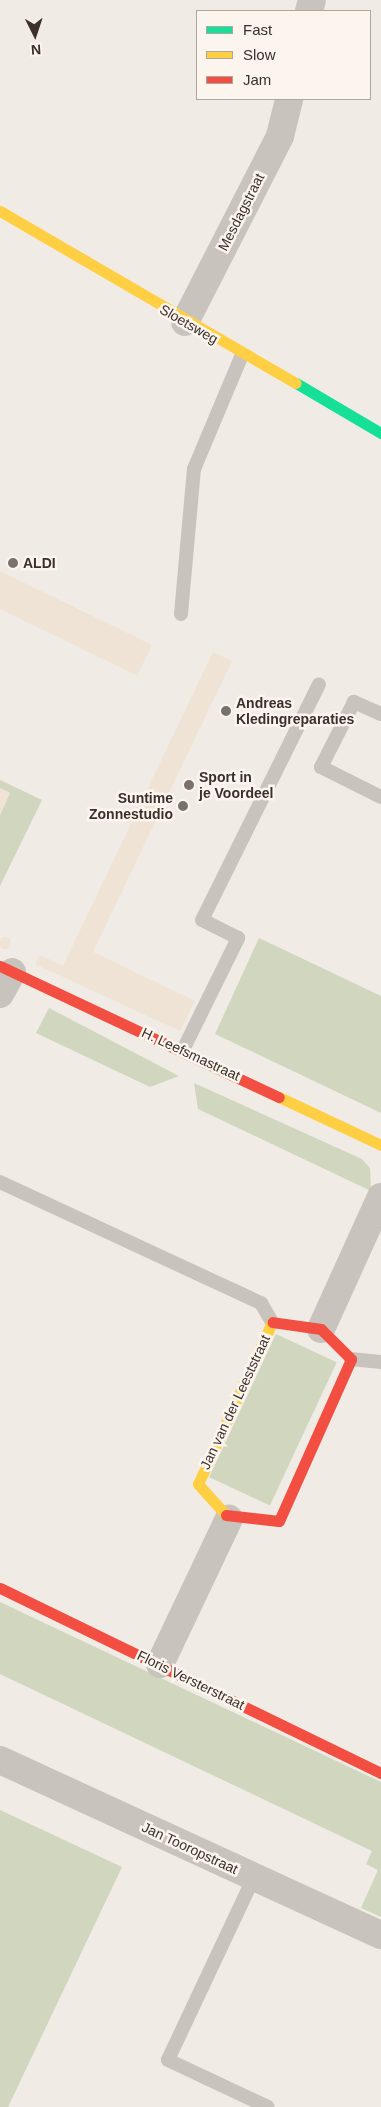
<!DOCTYPE html>
<html>
<head>
<meta charset="utf-8">
<style>
  body { margin:0 }
  #map { position:relative; width:381px; height:2107px; overflow:hidden; background:#f0ebe5; font-family:Arial,sans-serif }
  div>[style] { position:absolute }
  [style*='--x'] { left:calc(var(--x)*1px); top:calc(var(--y)*1px); width:calc(var(--w)*1px); rotate:calc(var(--a)*1deg) }
  .green>* { inset:0; background:#d1d6bf; transform-origin:0 0 }
  .plaza>* { inset:0; background:#eee3d5; transform-origin:0 0 }
  .round { border-radius:50% }
  .lane>* { height:14px; margin:-7px; padding:0 7px; transform-origin:7px; border-radius:7px; background:#c9c3be }
  .street>* { height:28px; margin:-14px; padding:0 14px; transform-origin:14px; border-radius:14px; background:#c9c3be }
  .fast>* { height:11px; margin:-5.5px; padding:0 5.5px; transform-origin:5.5px; border-radius:5.5px; background:#16e098 }
  .slow>* { height:11px; margin:-5.5px; padding:0 5.5px; transform-origin:5.5px; border-radius:5.5px; background:#ffcf43 }
  .jam>* { height:11px; margin:-5.5px; padding:0 5.5px; transform-origin:5.5px; border-radius:5.5px; background:#f24e42 }
  .dots>* { width:14px; height:14px; translate:-50% -50%; box-sizing:border-box; border:2px solid #fbf5ee; border-radius:50% }
  span { translate:-50% -50%; white-space:nowrap; text-align:center; line-height:1.15; -webkit-text-stroke:5px #fbf5ee; paint-order:stroke }
  .street-label { font-size:14px; color:#3b302b }
  .poi-label { font-size:14px; color:#3b302b; font-weight:700 }
  .left { translate:0 -50%; text-align:left }
  .right { translate:-100% -50%; text-align:right }
  .legend { position:absolute; left:196px; top:10px; width:175px; height:90px; box-sizing:border-box; background:#fbf5ee; border:1px solid #aea6a0; margin:0; padding:6px 9px; list-style:none; font-size:15px; color:#3b302b }
  .legend li { display:flex; align-items:center; gap:10px; height:25px }
  .legend b { width:25px; border:1px solid #aea6a0 }
  .north { position:absolute; left:10px; top:10px; width:50px; height:50px; -webkit-text-stroke:4px #fbf5ee; paint-order:stroke; rotate:176deg; font-size:14px; font-weight:700; line-height:20px; text-align:center; color:#3b302b }
  .north::after { content:''; display:block; margin:auto; width:18px; height:22px; background:#3b302b; clip-path:polygon(50% 0,100% 100%,50% 72%,0 100%) }
</style>
</head>
<body>
<div id="map">
  <div class="green">
    <div style="clip-path:polygon(0 780px,42px 800px,0 886px,0 815px,10px 793px,0 788px)"></div>
    <div style="clip-path:polygon(259px 938px,381px 996px,381px 1113px,215px 1034px)"></div>
    <div style="clip-path:polygon(49px 1008px,179px 1076px,150px 1087px,36px 1033px)"></div>
    <div style="clip-path:polygon(194px 1083px,362px 1159px,370px 1168px,371px 1191px,198px 1109px)"></div>
    <div style="left:276px;top:1334px;width:67px;height:158px;rotate:25deg"></div>
    <div style="clip-path:polygon(0 1602px,381px 1782px,381px 1917px,361px 1908px,378px 1870px,366px 1864px,372px 1851px,0 1674px)"></div>
    <div style="clip-path:polygon(0 1810px,122px 1867px,8px 2107px,0 2107px)"></div>
  </div>
  <div class="plaza">
    <div style="left:0;top:571px;width:169px;height:34px;rotate:26deg"></div>
    <div style="clip-path:polygon(213px 652px,232px 661px,93px 952px,195px 1001px,180px 1031px,35px 964px,40px 955px,63px 966px)"></div>
    <div style="clip-path:polygon(0 788px,10px 793px,0 815px)"></div>
    <div class="round" style="left:-1px;top:937px;width:12px;height:12px"></div>
  </div>
  <div class="lane">
    <div style="--x:181;--y:614;--w:146;--a:-84.9"></div>
    <div style="--x:194;--y:469;--w:124;--a:-67.2"></div>
    <div style="--x:381;--y:714;--w:30;--a:-156"></div>
    <div style="--x:354;--y:702;--w:73;--a:116.9"></div>
    <div style="--x:321;--y:767;--w:67;--a:26.6"></div>
    <div style="--x:183;--y:1050;--w:125;--a:-63.8"></div>
    <div style="--x:238;--y:938;--w:40;--a:-153.4"></div>
    <div style="--x:202;--y:920;--w:263;--a:-63.6"></div>
    <div style="--x:0;--y:1182;--w:288;--a:24.9"></div>
    <div style="--x:261;--y:1303;--w:22;--a:60"></div>
    <div style="--x:351;--y:1359;--w:30;--a:6"></div>
    <div style="--x:254;--y:1877;--w:202;--a:115.2"></div>
    <div style="--x:168;--y:2060;--w:110;--a:25.2"></div>
  </div>
  <div class="street">
    <div style="--x:309;--y:11;--w:11;--a:-75"></div>
    <div style="--x:185;--y:322;--w:209;--a:-62.9"></div>
    <div style="--x:280;--y:136;--w:38;--a:-76"></div>
    <div style="--x:0;--y:994;--w:25;--a:-61"></div>
    <div style="--x:321;--y:1329;--w:145;--a:-65.6"></div>
    <div style="--x:160;--y:1664;--w:161;--a:-64.6"></div>
    <div style="--x:0;--y:1760;--w:419;--a:24.7"></div>
  </div>
  <div class="fast">
    <div style="--x:296;--y:383;--w:99;--a:30.5"></div>
  </div>
  <div class="slow">
    <div style="--x:0;--y:211;--w:342;--a:30.2"></div>
    <div style="--x:279;--y:1097;--w:113;--a:25.2"></div>
    <div style="--x:226;--y:1515;--w:42;--a:-132.1"></div>
    <div style="--x:198;--y:1484;--w:178;--a:-65.4"></div>
  </div>
  <div class="jam">
    <div style="--x:0;--y:966;--w:308;--a:25.2"></div>
    <div style="--x:226;--y:1515;--w:53;--a:6.5"></div>
    <div style="--x:279;--y:1521;--w:177;--a:-66"></div>
    <div style="--x:351;--y:1359;--w:42;--a:-135"></div>
    <div style="--x:321;--y:1329;--w:49;--a:-171.9"></div>
    <div style="--x:0;--y:1588;--w:424;--a:25.9"></div>
  </div>
  <div class="dots">
    <div style="left:13px;top:563px;background:#7a716c"></div>
    <div style="left:226px;top:711px;background:#7a716c"></div>
    <div style="left:189px;top:785px;background:#7a716c"></div>
    <div style="left:183px;top:806px;background:#7a716c"></div>
  </div>
  <div class="street-label">
    <span style="left:241px;top:212px;rotate:-63deg">Mesdagstraat</span>
    <span style="left:189px;top:324px;rotate:30deg">Sloetsweg</span>
    <span style="left:191px;top:1054px;rotate:25deg">H. Leefsmastraat</span>
    <span style="left:235px;top:1402px;rotate:-65deg">Jan van der Leeststraat</span>
    <span style="left:191px;top:1680px;rotate:26deg">Floris Versterstraat</span>
    <span style="left:190px;top:1848px;rotate:25deg">Jan Tooropstraat</span>
  </div>
  <div class="poi-label">
    <span class="left" style="left:23px;top:563px">ALDI</span>
    <span class="left" style="left:236px;top:711px">Andreas<br>Kledingreparaties</span>
    <span class="left" style="left:199px;top:785px">Sport in<br>je Voordeel</span>
    <span class="right" style="left:173px;top:806px">Suntime<br>Zonnestudio</span>
  </div>
  <ul class="legend">
  <li><b style="height:6px;background:#16e098"></b>Fast</li>
  <li><b style="height:6px;background:#ffcf43"></b>Slow</li>
  <li><b style="height:6px;background:#f24e42"></b>Jam</li>
  </ul>
  <div class="north">N</div>
</div>
</body>
</html>
